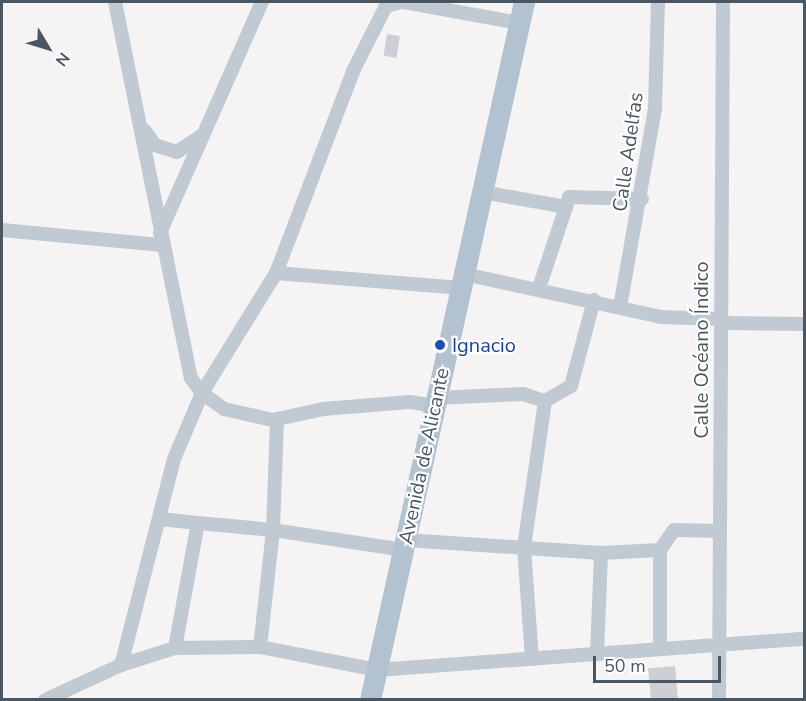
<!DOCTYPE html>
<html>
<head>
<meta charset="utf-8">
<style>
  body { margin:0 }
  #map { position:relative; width:806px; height:701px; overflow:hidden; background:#f5f3f3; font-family:"Nunito Sans",sans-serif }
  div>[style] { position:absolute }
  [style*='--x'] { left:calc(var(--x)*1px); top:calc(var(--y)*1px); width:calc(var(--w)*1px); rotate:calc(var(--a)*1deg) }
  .building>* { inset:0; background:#cdcfd5; transform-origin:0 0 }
  .street>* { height:14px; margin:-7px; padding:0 7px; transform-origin:7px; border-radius:7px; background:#c1cad2 }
  .primary>* { height:21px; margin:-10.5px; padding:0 10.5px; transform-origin:10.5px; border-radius:10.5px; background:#b3c2d1 }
  .dots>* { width:16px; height:16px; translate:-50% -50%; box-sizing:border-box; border:3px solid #fff; border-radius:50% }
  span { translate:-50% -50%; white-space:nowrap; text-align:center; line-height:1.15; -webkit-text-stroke:4.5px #fff; paint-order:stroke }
  .street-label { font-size:20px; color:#4a5661 }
  .transit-label { font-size:20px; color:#164399 }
  .left { translate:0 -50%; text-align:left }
  .frame { position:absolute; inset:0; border:3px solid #4a5661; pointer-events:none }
  .north { position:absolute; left:18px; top:18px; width:60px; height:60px; -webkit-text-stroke:4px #fff; paint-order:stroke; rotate:128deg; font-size:16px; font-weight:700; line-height:24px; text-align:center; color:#4a5661 }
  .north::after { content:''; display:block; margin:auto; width:21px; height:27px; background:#4a5661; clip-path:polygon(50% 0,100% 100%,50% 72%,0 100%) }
  .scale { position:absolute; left:593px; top:656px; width:128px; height:27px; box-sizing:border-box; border:3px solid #4a5661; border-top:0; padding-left:8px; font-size:18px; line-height:21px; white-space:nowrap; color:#4a5661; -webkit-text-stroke:4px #fff; paint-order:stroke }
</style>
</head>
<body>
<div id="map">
  <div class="building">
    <div style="left:387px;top:34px;width:13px;height:22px;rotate:9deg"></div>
    <div style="left:675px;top:666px;width:34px;height:27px;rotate:85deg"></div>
  </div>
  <div class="street">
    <div style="--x:115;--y:2;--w:384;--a:78.6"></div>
    <div style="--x:191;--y:378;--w:19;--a:54"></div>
    <div style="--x:202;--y:393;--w:72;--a:113"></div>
    <div style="--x:174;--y:459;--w:213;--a:104.4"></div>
    <div style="--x:401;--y:2;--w:16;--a:165"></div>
    <div style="--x:386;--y:6;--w:71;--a:116.9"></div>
    <div style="--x:354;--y:69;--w:218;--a:110.9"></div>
    <div style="--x:276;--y:273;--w:186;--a:4.6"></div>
    <div style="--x:404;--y:2;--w:117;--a:10.3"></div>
    <div style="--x:145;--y:131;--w:17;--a:54"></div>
    <div style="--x:155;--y:145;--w:23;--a:18"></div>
    <div style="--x:177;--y:152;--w:30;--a:-34"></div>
    <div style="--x:482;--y:192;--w:85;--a:10.1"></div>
    <div style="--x:566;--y:207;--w:10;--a:-73"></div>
    <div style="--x:569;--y:197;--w:73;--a:1.6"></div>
    <div style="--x:2;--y:230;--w:161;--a:5.4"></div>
    <div style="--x:160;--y:233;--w:253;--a:-66.2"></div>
    <div style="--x:276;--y:273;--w:141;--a:121.7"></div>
    <div style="--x:202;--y:393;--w:27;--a:36"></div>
    <div style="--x:224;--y:409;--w:50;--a:12.7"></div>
    <div style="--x:273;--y:420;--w:51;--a:-12.4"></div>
    <div style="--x:323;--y:409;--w:87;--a:-4.6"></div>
    <div style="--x:410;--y:402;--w:25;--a:9"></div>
    <div style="--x:464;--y:274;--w:202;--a:12.3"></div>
    <div style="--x:661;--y:317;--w:60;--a:1.9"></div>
    <div style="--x:539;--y:288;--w:85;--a:-71.6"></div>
    <div style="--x:620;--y:307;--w:201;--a:-80"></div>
    <div style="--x:655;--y:109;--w:107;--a:-88.4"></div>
    <div style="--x:721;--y:323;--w:83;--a:0.7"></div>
    <div style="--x:437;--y:398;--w:86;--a:-2.7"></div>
    <div style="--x:523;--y:394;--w:23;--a:18"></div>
    <div style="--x:160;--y:519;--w:38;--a:6"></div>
    <div style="--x:406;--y:540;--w:195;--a:3.8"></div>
    <div style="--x:404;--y:550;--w:133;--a:-171.3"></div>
    <div style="--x:273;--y:530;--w:118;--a:96.3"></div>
    <div style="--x:260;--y:647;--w:119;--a:11.1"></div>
    <div style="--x:377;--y:670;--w:428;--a:-4.2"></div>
    <div style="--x:260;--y:647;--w:85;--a:179.3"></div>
    <div style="--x:175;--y:648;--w:127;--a:-79.6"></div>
    <div style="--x:198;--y:523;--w:75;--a:5.3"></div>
    <div style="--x:273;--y:530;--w:111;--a:-87.9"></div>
    <div style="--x:660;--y:649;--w:99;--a:-90"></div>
    <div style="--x:660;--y:550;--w:24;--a:-55"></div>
    <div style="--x:674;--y:530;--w:46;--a:1.2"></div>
    <div style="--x:597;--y:654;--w:101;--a:-87.7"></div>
    <div style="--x:601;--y:553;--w:59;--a:-2.9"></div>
    <div style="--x:532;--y:659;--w:112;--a:-94.1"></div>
    <div style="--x:524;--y:547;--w:148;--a:-81.8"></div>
    <div style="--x:545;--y:401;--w:30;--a:-30"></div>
    <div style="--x:571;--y:386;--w:89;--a:-75"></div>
    <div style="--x:45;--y:700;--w:84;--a:-24.7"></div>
    <div style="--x:121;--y:665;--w:57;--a:-17.5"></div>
    <div style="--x:719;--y:700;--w:698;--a:-89.67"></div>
  </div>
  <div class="primary">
    <div style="--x:370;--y:700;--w:715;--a:-77.56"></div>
  </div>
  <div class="dots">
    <div style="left:440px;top:345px;background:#1a4fb4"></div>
  </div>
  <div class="street-label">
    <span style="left:628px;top:152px;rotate:-82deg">Calle Adelfas</span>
    <span style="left:701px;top:350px;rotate:-90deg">Calle Océano Índico</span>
    <span style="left:424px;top:456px;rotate:-78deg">Avenida de Alicante</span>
  </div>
  <div class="transit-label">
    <span class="left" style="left:452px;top:345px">Ignacio</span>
  </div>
  <div class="frame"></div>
  <div class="north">N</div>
  <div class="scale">50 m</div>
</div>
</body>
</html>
